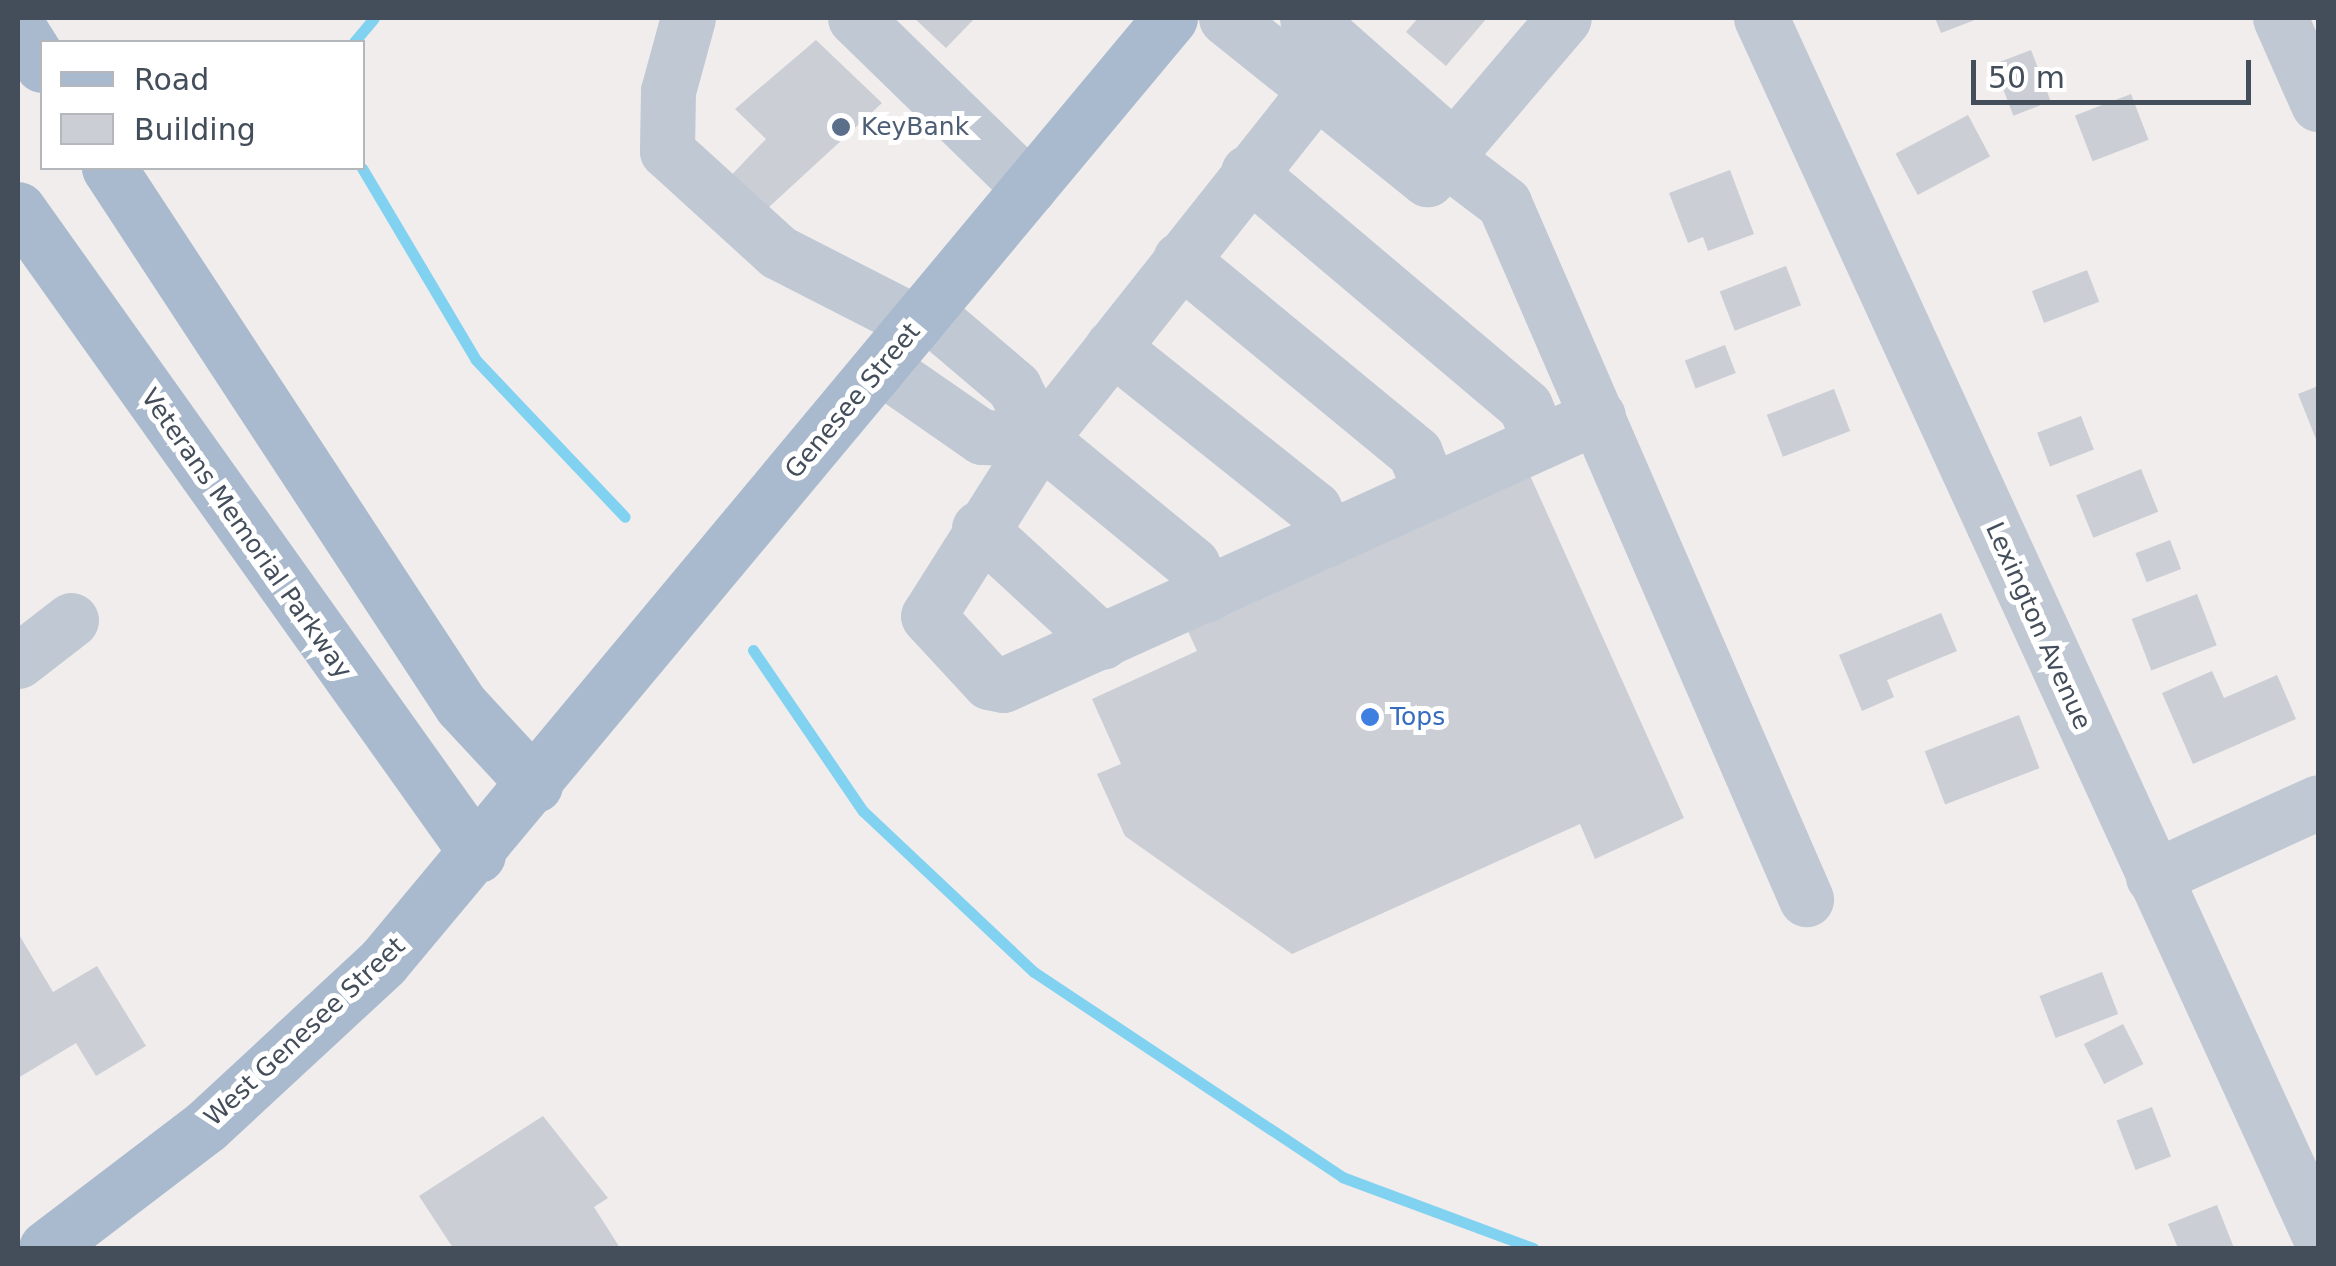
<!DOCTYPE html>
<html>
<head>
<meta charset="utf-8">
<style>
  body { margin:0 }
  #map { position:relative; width:2336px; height:1266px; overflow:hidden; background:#f0edec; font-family:"DejaVu Sans",sans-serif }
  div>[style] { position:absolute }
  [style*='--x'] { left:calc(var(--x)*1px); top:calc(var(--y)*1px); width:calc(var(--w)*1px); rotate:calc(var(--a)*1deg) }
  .stream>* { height:11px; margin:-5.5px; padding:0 5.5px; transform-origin:5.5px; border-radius:5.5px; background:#81d2f1 }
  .building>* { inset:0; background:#cbced5; transform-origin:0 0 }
  .minor>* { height:55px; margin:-27.5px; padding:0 27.5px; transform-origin:27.5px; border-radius:27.5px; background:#bfc8d3 }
  .major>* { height:55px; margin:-27.5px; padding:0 27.5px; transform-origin:27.5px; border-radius:27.5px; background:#aabace }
  .dots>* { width:28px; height:28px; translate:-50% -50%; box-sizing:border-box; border:5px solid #fff; border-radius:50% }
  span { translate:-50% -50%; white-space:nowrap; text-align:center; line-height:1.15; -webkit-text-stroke:10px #fff; paint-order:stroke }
  .service-label { font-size:25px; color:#4e5e75 }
  .left { translate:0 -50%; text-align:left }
  .street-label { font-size:25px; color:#444e5b }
  .shop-label { font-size:25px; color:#366cbe }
  .frame { position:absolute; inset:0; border:20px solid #444e5b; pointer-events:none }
  .legend { position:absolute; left:40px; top:40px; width:325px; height:130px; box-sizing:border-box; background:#fff; border:2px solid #b4b8bd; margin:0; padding:12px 18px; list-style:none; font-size:30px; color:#444e5b }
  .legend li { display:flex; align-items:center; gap:20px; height:50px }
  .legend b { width:50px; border:2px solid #b4b8bd }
  .scale { position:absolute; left:1971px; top:60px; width:280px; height:45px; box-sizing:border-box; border:5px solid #444e5b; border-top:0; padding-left:12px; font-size:30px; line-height:35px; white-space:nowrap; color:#444e5b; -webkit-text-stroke:8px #fff; paint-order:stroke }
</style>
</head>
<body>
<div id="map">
  <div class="stream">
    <div style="--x:354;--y:42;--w:31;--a:-50"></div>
    <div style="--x:362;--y:168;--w:223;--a:59.3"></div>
    <div style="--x:476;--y:360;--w:216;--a:46.5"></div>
    <div style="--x:753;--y:650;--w:195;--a:55.7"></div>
    <div style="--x:863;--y:811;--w:235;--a:43.3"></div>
    <div style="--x:1034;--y:972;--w:370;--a:33.6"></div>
    <div style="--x:1342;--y:1177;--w:204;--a:20.4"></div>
  </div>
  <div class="building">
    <div style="clip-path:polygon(914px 18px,975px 18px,946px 48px)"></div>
    <div style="clip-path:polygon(1418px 18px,1487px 18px,1446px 66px,1406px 32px)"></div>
    <div style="clip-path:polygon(1935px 18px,1980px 18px,1941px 33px)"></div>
    <div style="clip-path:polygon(816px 40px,882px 103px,755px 220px,720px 187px,766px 139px,735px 109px)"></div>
    <div style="left:2031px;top:50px;width:55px;height:40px;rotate:69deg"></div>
    <div style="left:2131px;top:94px;width:49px;height:60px;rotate:69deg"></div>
    <div style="left:1968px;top:115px;width:47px;height:82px;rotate:62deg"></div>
    <div style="clip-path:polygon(1730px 170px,1754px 234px,1708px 251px,1703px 237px,1688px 243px,1669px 193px)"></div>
    <div style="left:1786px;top:266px;width:42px;height:71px;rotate:69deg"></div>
    <div style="left:2087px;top:270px;width:34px;height:59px;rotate:69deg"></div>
    <div style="left:1725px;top:345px;width:30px;height:43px;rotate:69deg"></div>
    <div style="clip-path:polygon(2318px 386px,2318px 444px,2298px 394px)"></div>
    <div style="left:1834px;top:389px;width:45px;height:72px;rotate:69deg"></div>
    <div style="left:2081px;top:416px;width:36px;height:47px;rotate:69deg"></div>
    <div style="left:2141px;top:469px;width:46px;height:70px;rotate:68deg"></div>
    <div style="clip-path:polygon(1528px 471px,1684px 818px,1595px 859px,1580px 824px,1292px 954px,1125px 836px,1097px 774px,1121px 764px,1092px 699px,1197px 651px,1187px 629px)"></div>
    <div style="left:2170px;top:540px;width:31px;height:37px;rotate:69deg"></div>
    <div style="left:2197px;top:594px;width:55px;height:70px;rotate:69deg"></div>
    <div style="clip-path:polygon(1941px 613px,1957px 651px,1887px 680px,1894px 697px,1862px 711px,1839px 655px)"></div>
    <div style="clip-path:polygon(2212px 671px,2224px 698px,2277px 675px,2296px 719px,2193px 764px,2162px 693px)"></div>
    <div style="left:2019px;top:715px;width:57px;height:101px;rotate:69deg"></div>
    <div style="clip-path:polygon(18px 933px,53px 992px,97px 966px,146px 1046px,96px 1076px,76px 1043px,18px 1078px)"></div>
    <div style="left:2102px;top:972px;width:45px;height:67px;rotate:69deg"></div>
    <div style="left:2123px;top:1024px;width:45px;height:44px;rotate:63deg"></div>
    <div style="left:2152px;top:1107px;width:53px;height:38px;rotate:69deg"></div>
    <div style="clip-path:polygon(543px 1116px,608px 1198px,594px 1207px,620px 1248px,453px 1248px,419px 1196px)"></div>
    <div style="clip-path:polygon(2217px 1205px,2234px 1248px,2178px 1248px,2168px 1224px)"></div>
  </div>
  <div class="minor">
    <div style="--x:688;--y:18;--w:76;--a:105.3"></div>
    <div style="--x:668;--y:91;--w:60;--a:91"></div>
    <div style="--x:667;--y:151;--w:150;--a:42.3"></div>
    <div style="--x:778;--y:252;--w:156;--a:27.1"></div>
    <div style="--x:855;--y:18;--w:243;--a:44.2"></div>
    <div style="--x:1226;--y:18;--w:258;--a:38.7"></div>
    <div style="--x:1427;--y:179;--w:211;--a:-49.6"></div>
    <div style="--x:1307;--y:18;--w:198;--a:41.5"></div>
    <div style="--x:1761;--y:18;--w:1337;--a:65.37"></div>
    <div style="--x:2280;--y:18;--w:94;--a:66.2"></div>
    <div style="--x:1345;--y:54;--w:491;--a:128.4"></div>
    <div style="--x:1040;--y:439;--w:209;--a:122.3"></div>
    <div style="--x:928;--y:616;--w:90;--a:47.3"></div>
    <div style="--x:989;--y:682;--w:14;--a:12"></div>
    <div style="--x:1003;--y:685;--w:653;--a:-24.33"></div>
    <div style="--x:1446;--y:159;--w:73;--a:37.2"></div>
    <div style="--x:1504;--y:203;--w:759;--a:66.54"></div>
    <div style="--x:1248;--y:172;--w:363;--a:40.2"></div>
    <div style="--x:1525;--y:406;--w:39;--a:67"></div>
    <div style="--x:1180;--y:259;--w:305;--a:39.5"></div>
    <div style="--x:1415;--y:453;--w:42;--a:67.7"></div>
    <div style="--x:926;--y:312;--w:116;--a:40.4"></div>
    <div style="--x:1014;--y:387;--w:58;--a:63.4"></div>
    <div style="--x:1040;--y:439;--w:197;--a:39.4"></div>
    <div style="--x:1192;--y:564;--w:34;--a:63"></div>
    <div style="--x:1112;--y:347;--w:258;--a:38.6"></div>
    <div style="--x:1314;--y:508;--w:34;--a:67"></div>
    <div style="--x:881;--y:367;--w:123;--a:34.7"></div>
    <div style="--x:982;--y:437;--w:58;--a:2"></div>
    <div style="--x:979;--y:528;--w:168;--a:42.6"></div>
    <div style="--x:18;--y:661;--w:67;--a:-37.7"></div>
    <div style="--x:2153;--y:877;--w:181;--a:-24.4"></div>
  </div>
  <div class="major">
    <div style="--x:18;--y:27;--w:45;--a:57.7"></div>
    <div style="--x:109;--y:168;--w:642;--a:56.76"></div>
    <div style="--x:461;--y:705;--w:109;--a:47.2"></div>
    <div style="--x:18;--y:209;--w:793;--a:54.55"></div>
    <div style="--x:46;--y:1248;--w:201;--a:-37.3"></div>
    <div style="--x:206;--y:1126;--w:241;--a:-42.8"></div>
    <div style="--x:383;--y:962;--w:1229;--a:-50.18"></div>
  </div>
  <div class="dots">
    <div style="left:841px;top:127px;background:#5c6f8a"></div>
    <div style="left:1370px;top:717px;background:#3f7fe0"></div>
  </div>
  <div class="service-label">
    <span class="left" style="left:861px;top:127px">KeyBank</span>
  </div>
  <div class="street-label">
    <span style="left:853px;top:401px;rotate:-50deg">Genesee Street</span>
    <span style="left:246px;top:534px;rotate:55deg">Veterans Memorial Parkway</span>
    <span style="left:2038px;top:626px;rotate:66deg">Lexington Avenue</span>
    <span style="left:305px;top:1032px;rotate:-43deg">West Genesee Street</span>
  </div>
  <div class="shop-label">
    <span class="left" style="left:1390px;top:717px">Tops</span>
  </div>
  <div class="frame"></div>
  <ul class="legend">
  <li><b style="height:12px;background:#aabace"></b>Road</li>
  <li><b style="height:28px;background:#cbced5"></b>Building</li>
  </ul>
  <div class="scale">50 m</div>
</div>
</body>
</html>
